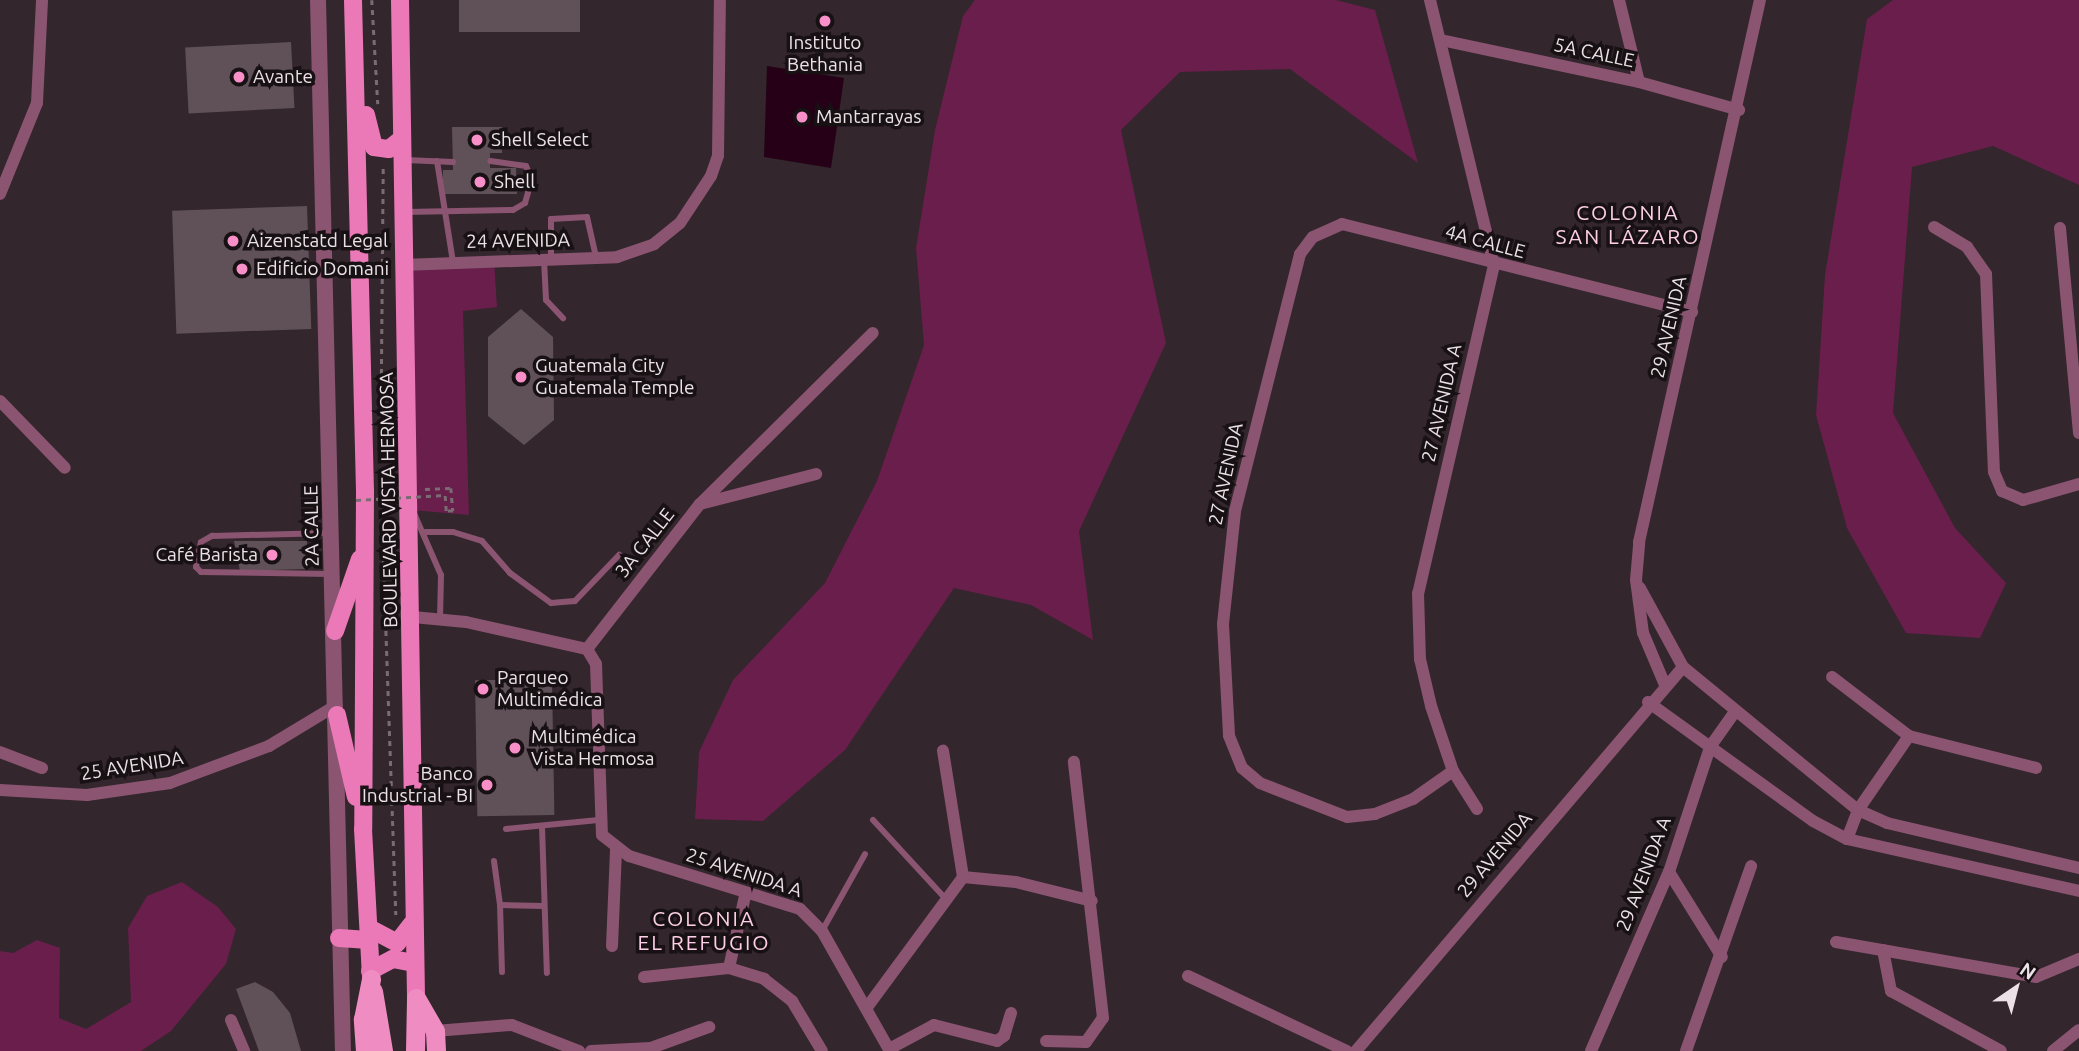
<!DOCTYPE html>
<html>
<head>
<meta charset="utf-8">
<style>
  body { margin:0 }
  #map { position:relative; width:2079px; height:1051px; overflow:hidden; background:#33262d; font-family:Ubuntu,sans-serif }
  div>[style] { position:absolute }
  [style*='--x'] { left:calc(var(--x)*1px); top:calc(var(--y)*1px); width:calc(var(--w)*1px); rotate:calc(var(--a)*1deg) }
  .green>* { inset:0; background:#691e4b }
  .water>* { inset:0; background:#250016 }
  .building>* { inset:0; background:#605159; transform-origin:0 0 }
  .path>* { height:2.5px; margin-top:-1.25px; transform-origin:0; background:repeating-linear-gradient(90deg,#796d73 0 5px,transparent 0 10px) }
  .service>* { height:6px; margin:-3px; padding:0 3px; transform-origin:3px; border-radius:3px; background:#8b5471 }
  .minor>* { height:12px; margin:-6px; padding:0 6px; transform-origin:6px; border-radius:6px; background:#8b5471 }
  .tertiary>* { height:16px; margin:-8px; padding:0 8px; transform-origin:8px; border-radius:8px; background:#8b5471 }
  .primary>* { height:18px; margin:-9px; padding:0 9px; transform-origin:9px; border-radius:9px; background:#eb79b7 }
  .trunk>* { height:19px; margin:-9.5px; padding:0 9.5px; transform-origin:9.5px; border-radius:9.5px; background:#ef8cc1 }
  .path-bridge>* { height:2.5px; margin-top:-1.25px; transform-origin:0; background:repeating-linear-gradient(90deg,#796d73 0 5px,transparent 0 10px) }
  .dots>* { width:19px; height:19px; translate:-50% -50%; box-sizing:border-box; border:4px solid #171114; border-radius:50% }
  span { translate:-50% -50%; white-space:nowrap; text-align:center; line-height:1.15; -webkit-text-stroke:7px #171114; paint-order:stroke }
  .poi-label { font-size:19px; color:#ebe1e6 }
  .left { translate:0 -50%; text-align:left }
  .right { translate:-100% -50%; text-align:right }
  .street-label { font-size:19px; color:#ebe1e6 }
  .neighbourhood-label { font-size:21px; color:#fdcee5; letter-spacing:2px }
  .north { position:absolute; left:1981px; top:953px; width:70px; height:70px; -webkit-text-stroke:5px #171114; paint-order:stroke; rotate:35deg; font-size:19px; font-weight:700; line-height:28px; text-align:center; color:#ebe1e6 }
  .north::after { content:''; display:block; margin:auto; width:24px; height:32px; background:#ebe1e6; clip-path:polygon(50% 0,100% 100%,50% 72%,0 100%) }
</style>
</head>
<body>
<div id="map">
  <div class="green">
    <div style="clip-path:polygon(975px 0,1336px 0,1375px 10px,1418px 163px,1290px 69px,1180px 72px,1121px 130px,1166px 343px,1079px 531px,1093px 640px,1031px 605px,954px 588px,845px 750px,763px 821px,695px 819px,699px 752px,733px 680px,825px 583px,877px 481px,924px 345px,916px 248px,935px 130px,963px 16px)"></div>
    <div style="clip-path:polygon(1893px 0,2079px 0,2079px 185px,1993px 146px,1912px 167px,1893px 413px,1955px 528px,2006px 583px,1980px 638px,1906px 633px,1847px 528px,1816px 415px,1825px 275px,1867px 19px)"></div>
    <div style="clip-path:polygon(494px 260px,497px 307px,463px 311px,469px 515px,412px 510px,403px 265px)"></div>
    <div style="clip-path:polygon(182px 882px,218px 907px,236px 929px,226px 964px,171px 1031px,141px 1051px,0 1051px,0 951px,13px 953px,37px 940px,60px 948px,59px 1018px,86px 1029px,131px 1002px,128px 928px,147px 896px)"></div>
  </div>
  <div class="water">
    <div style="clip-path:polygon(767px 66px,844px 78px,831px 168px,764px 157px)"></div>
  </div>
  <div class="building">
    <div style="left:459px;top:0;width:121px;height:32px"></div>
    <div style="left:291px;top:42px;width:66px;height:106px;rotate:87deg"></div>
    <div style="clip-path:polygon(452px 127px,502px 127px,502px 153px,490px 153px,490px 168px,516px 168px,517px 194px,442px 194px,443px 170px,453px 170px)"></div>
    <div style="left:307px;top:206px;width:123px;height:135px;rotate:88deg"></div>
    <div style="clip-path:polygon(521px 309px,553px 337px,554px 420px,524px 445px,488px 416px,488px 337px)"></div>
    <div style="clip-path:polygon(234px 541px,307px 541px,307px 569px,240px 571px)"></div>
    <div style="left:552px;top:679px;width:136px;height:77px;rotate:89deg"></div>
    <div style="clip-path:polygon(255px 982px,273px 992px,290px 1013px,301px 1051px,259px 1051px,236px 989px)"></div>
  </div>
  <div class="path">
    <div style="--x:372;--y:0;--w:104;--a:86.7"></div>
    <div style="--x:381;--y:394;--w:228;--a:-89.5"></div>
    <div style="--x:425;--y:489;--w:26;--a:-2"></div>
    <div style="--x:451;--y:488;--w:23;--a:85"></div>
    <div style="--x:453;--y:511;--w:7;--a:180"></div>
    <div style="--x:446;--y:511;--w:16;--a:-94"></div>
    <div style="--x:383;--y:541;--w:374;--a:88"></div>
  </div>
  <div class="service">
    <div style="--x:405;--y:160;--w:48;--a:2.4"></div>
    <div style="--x:437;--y:161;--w:102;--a:81"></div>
    <div style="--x:405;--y:212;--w:108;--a:-1.1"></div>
    <div style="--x:513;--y:210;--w:14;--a:-30"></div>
    <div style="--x:525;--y:203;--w:25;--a:-74"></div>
    <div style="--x:532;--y:179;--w:14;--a:-115"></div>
    <div style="--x:526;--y:166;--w:36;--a:-172"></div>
    <div style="--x:551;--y:259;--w:40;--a:-90"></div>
    <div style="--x:551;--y:219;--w:36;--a:-3"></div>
    <div style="--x:587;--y:217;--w:41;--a:77.3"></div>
    <div style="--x:544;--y:260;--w:40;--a:87.1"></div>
    <div style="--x:546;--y:300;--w:25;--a:47"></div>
    <div style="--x:413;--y:511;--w:70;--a:66.4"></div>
    <div style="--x:441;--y:575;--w:43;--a:91.3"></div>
    <div style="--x:425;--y:532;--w:28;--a:0"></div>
    <div style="--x:453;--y:532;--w:30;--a:17"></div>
    <div style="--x:482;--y:541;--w:43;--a:48.8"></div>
    <div style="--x:510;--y:573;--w:51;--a:36.2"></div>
    <div style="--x:551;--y:603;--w:24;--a:-5"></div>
    <div style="--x:575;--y:601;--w:64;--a:-46.3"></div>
    <div style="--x:330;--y:574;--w:129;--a:-179.1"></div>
    <div style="--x:201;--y:572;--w:7;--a:-135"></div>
    <div style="--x:196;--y:567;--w:25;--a:-79"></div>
    <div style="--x:201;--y:542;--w:13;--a:-29"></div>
    <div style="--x:212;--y:536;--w:118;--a:-1.5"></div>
    <div style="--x:873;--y:820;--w:105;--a:47.3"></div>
    <div style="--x:542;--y:826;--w:147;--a:88.1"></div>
    <div style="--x:506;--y:829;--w:93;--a:-5.5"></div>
    <div style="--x:494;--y:861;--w:44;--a:82.2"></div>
    <div style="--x:500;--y:905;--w:44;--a:1.3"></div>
    <div style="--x:500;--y:905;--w:67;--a:88.3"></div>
    <div style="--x:822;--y:931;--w:88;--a:-60.8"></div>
  </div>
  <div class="minor">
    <div style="--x:1430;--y:0;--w:273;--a:76.4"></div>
    <div style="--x:1494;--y:265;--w:337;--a:103"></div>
    <div style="--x:1418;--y:593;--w:66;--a:88.3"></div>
    <div style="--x:1420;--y:659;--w:48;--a:76.8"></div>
    <div style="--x:1431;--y:706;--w:69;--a:71.3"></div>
    <div style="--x:1453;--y:771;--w:45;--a:57.7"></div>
    <div style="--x:1619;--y:0;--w:84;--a:76.3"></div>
    <div style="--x:1441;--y:40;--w:202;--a:12"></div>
    <div style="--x:1639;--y:82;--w:104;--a:15.6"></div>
    <div style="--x:0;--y:194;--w:98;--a:-67.9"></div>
    <div style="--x:37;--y:103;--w:103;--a:-87.2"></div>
    <div style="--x:1934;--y:227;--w:39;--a:31"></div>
    <div style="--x:1967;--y:247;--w:33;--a:55"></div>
    <div style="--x:1986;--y:274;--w:198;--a:87.7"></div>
    <div style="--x:1994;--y:472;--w:21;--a:67"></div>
    <div style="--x:2002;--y:491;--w:23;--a:23"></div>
    <div style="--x:2023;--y:500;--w:58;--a:-15.9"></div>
    <div style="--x:2060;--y:228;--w:206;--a:84.7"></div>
    <div style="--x:403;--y:265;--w:214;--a:-2.1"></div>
    <div style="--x:617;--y:257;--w:39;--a:-19"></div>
    <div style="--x:654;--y:244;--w:33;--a:-39"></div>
    <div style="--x:680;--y:223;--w:56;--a:-56.6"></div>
    <div style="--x:711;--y:176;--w:21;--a:-71"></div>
    <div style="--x:718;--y:156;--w:156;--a:-89.3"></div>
    <div style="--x:0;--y:401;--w:93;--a:45.9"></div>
    <div style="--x:700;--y:504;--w:120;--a:-14.5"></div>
    <div style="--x:1640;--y:588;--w:90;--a:61.4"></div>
    <div style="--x:1683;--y:667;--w:226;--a:39.3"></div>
    <div style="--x:1858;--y:810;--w:32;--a:24"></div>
    <div style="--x:1887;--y:823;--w:197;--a:13.2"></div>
    <div style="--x:413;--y:617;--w:53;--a:5.4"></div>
    <div style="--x:466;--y:622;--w:124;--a:12.6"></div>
    <div style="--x:587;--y:649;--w:17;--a:59"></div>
    <div style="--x:596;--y:664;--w:171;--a:88"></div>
    <div style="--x:602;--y:835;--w:34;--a:38"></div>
    <div style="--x:629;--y:856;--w:179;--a:17.2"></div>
    <div style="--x:800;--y:909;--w:31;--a:45"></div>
    <div style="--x:822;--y:931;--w:138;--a:60.5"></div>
    <div style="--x:587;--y:649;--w:184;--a:-52.1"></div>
    <div style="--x:700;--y:504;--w:243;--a:-44.7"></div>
    <div style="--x:1832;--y:677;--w:97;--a:37.5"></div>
    <div style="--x:1909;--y:736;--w:131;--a:14.1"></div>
    <div style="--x:1665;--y:685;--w:56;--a:-112.9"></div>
    <div style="--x:1643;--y:633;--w:53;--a:-97.5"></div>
    <div style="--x:1636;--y:580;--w:38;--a:-85"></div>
    <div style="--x:1639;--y:542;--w:555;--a:-77.42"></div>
    <div style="--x:1648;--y:702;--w:203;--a:35.8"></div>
    <div style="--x:1813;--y:821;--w:38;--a:28"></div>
    <div style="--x:1847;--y:839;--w:238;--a:12.6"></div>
    <div style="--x:0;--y:752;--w:45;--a:20.9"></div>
    <div style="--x:1453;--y:771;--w:49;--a:145"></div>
    <div style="--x:1413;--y:799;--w:41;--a:158.5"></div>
    <div style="--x:1375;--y:814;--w:28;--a:174"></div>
    <div style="--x:1347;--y:817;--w:93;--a:-158.7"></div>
    <div style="--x:1260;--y:783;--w:23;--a:-140"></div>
    <div style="--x:1242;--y:768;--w:35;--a:-112"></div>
    <div style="--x:1229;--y:735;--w:111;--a:-93.1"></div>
    <div style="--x:1223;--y:624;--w:114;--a:-83.9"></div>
    <div style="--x:1235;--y:511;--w:265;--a:-75.8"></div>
    <div style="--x:1300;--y:254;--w:21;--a:-53"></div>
    <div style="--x:1313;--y:237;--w:32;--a:-24"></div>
    <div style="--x:1342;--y:224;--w:361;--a:14.1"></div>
    <div style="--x:0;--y:790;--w:87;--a:3.3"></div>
    <div style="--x:87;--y:795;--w:84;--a:-8.2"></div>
    <div style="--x:170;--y:783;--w:106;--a:-20.5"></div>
    <div style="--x:269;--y:746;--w:79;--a:-31.1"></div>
    <div style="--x:1847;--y:839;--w:31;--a:-69"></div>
    <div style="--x:1858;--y:810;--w:90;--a:-55.4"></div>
    <div style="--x:1669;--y:872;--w:100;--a:58.1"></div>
    <div style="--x:963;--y:877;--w:53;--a:5.4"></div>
    <div style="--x:1016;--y:882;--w:78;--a:14"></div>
    <div style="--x:1836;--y:942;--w:203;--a:9.9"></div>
    <div style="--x:2036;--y:977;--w:47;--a:-22.7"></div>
    <div style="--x:612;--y:946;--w:97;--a:-87.6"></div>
    <div style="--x:1883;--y:950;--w:42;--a:79"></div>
    <div style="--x:1891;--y:991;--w:125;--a:28.6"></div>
    <div style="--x:729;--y:968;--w:74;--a:-77.5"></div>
    <div style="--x:1188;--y:976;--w:176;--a:25.3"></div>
    <div style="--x:644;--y:977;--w:85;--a:-6"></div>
    <div style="--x:729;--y:968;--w:37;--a:17"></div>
    <div style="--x:764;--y:979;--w:36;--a:38"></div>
    <div style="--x:792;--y:1001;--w:58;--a:59"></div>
    <div style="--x:868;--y:1006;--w:160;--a:-53.6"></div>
    <div style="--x:963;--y:877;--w:128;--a:-99"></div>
    <div style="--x:231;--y:1020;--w:34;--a:67"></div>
    <div style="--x:435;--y:1031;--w:77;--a:-4.5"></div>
    <div style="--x:512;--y:1025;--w:72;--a:21.2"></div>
    <div style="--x:1046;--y:1041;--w:40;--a:1.4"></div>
    <div style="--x:1086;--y:1042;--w:29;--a:-55"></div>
    <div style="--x:1103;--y:1018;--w:258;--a:-96.5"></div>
    <div style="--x:889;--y:1049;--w:51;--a:-28.1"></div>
    <div style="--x:934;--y:1025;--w:65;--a:14.3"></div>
    <div style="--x:997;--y:1041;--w:9;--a:-36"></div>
    <div style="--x:1004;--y:1036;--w:24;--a:-73"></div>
    <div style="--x:591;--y:1051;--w:60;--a:-2.9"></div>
    <div style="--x:651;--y:1048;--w:62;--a:-19.9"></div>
    <div style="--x:1356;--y:1051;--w:504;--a:-49.58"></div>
    <div style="--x:1591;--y:1051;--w:195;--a:-66.5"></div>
    <div style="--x:1669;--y:872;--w:132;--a:-71.8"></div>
    <div style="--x:1710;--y:747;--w:42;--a:-54.8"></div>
    <div style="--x:1686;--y:1051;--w:196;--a:-70.6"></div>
    <div style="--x:2053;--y:1051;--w:33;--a:-39"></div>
  </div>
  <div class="tertiary">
    <div style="--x:318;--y:0;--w:1051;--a:88.64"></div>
  </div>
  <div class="primary">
    <div style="--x:353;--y:0;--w:492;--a:88.6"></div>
    <div style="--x:365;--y:492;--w:337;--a:90.3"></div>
    <div style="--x:363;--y:829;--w:150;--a:86.9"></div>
    <div style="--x:400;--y:0;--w:998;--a:89.08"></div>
    <div style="--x:366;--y:115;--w:33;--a:76"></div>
    <div style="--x:374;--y:147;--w:15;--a:8"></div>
    <div style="--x:389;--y:149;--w:14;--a:-39"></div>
    <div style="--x:335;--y:631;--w:76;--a:-70.9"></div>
    <div style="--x:337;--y:715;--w:84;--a:77"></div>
    <div style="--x:369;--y:928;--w:32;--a:28"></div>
    <div style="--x:397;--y:943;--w:24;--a:-52"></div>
    <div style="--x:339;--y:938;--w:30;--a:4"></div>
    <div style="--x:370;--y:971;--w:26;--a:-28"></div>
    <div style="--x:393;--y:959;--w:21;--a:11"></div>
  </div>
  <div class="trunk">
    <div style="--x:373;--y:991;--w:61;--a:80.5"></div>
    <div style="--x:416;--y:998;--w:38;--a:60"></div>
    <div style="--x:435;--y:1031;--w:20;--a:87"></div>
    <div style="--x:365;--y:1051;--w:32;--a:-94"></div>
    <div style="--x:363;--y:1019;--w:41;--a:-78.7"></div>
    <div style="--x:415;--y:1051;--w:51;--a:-88.9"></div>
  </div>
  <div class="path-bridge">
    <div style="--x:356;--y:500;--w:89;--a:-3.2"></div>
  </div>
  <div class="dots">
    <div style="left:825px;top:21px;background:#f98fc8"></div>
    <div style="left:239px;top:77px;background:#f98fc8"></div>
    <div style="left:802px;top:117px;background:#f98fc8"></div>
    <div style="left:477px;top:140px;background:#f98fc8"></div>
    <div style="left:480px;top:182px;background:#f98fc8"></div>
    <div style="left:233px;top:241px;background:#f98fc8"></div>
    <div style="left:242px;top:269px;background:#f98fc8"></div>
    <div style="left:521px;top:377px;background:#f98fc8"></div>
    <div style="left:272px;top:555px;background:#f98fc8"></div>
    <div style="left:483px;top:689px;background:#f98fc8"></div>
    <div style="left:515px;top:748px;background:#f98fc8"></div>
    <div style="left:487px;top:785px;background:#f98fc8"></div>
  </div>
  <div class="poi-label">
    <span style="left:825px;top:54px">Instituto<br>Bethania</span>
    <span class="left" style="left:253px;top:77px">Avante</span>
    <span class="left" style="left:816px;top:117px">Mantarrayas</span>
    <span class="left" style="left:491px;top:140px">Shell Select</span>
    <span class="left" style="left:494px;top:182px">Shell</span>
    <span class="left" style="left:247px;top:241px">Aizenstatd Legal</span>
    <span class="left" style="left:256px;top:269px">Edificio Domani</span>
    <span class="left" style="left:535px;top:377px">Guatemala City<br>Guatemala Temple</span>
    <span class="right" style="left:258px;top:555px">Café Barista</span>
    <span class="left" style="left:497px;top:689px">Parqueo<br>Multimédica</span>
    <span class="left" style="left:531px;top:748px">Multimédica<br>Vista Hermosa</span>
    <span class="right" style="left:473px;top:785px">Banco<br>Industrial - BI</span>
  </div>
  <div class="street-label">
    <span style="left:1594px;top:53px;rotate:12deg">5A CALLE</span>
    <span style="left:518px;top:241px;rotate:-1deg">24 AVENIDA</span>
    <span style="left:1485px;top:242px;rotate:15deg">4A CALLE</span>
    <span style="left:1669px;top:327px;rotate:-77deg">29 AVENIDA</span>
    <span style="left:1442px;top:403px;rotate:-77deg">27 AVENIDA A</span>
    <span style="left:1226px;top:474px;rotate:-78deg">27 AVENIDA</span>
    <span style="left:389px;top:500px;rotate:-91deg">BOULEVARD VISTA HERMOSA</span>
    <span style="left:312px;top:526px;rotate:-91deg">2A CALLE</span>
    <span style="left:645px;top:543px;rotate:-52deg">3A CALLE</span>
    <span style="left:132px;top:766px;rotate:-9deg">25 AVENIDA</span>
    <span style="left:1495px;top:855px;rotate:-50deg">29 AVENIDA</span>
    <span style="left:744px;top:873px;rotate:18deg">25 AVENIDA A</span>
    <span style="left:1644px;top:874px;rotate:-69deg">29 AVENIDA A</span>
  </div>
  <div class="neighbourhood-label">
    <span style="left:1628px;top:224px">COLONIA<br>SAN LÁZARO</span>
    <span style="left:704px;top:930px">COLONIA<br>EL REFUGIO</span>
  </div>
  <div class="north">N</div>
</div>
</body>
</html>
